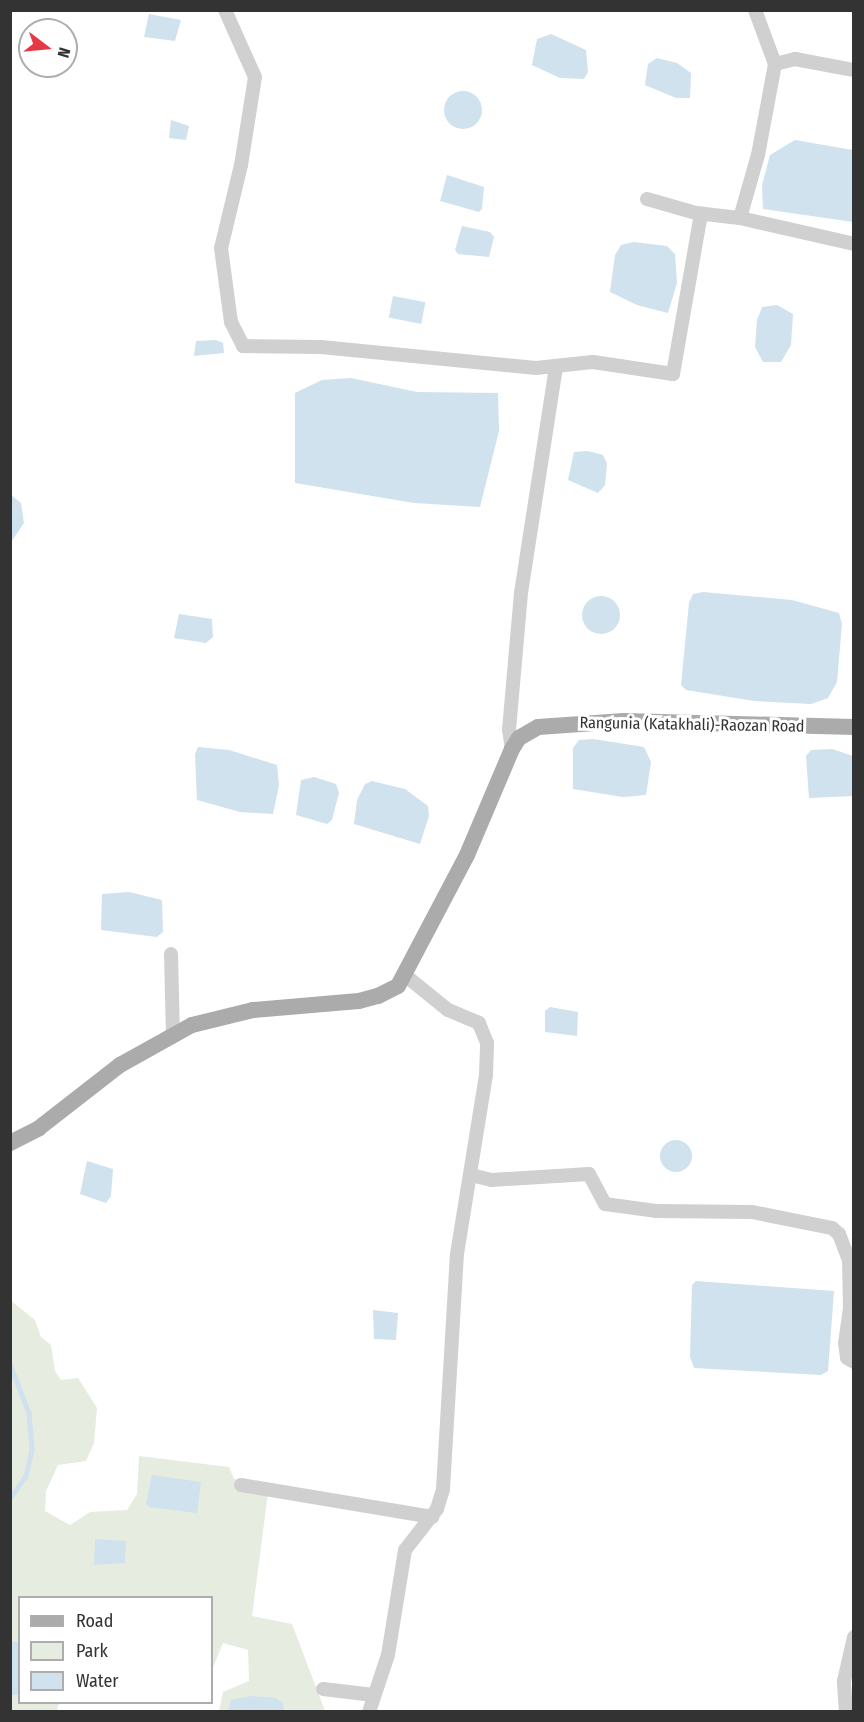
<!DOCTYPE html>
<html>
<head>
<meta charset="utf-8">
<style>
  body { margin:0 }
  #map { position:relative; width:864px; height:1722px; overflow:hidden; background:#fff; font-family:"Fira Sans Condensed",sans-serif }
  div>[style] { position:absolute }
  [style*='--x'] { left:calc(var(--x)*1px); top:calc(var(--y)*1px); width:calc(var(--w)*1px); rotate:calc(var(--a)*1deg) }
  .green>* { inset:0; background:#e6ecdf }
  .water>* { inset:0; background:#cfe2ee; transform-origin:0 0 }
  .round { border-radius:50% }
  .stream>* { height:4.5px; margin:-2.25px; padding:0 2.25px; transform-origin:2.25px; border-radius:2.25px; background:#cfe2ee }
  .minor>* { height:14px; margin:-7px; padding:0 7px; transform-origin:7px; border-radius:7px; background:#d0d0d0 }
  .major>* { height:16px; margin:-8px; padding:0 8px; transform-origin:8px; border-radius:8px; background:#ababab }
  span { translate:-50% -50%; white-space:nowrap; text-align:center; line-height:1.15; -webkit-text-stroke:6px #fff; paint-order:stroke }
  .street-label { font-size:16px; color:#333 }
  .frame { position:absolute; inset:0; border:12px solid #333; pointer-events:none }
  .legend { position:absolute; left:18px; top:1596px; width:195px; height:108px; box-sizing:border-box; background:#fff; border:2px solid #adadad; margin:0; padding:8px 10px; list-style:none; font-size:18px; color:#333 }
  .legend li { display:flex; align-items:center; gap:12px; height:30px }
  .legend b { width:30px; border:2px solid #adadad }
  .north { position:absolute; left:18px; top:18px; width:60px; height:60px; box-sizing:border-box; background:#fff; border:2px solid #adadad; border-radius:50%; rotate:106deg; font-size:16px; font-weight:700; line-height:24px; text-align:center; color:#333 }
  .north::after { content:''; display:block; margin:auto; width:21px; height:27px; background:#e63946; clip-path:polygon(50% 0,100% 100%,50% 72%,0 100%) }
</style>
</head>
<body>
<div id="map">
  <div class="green">
    <div style="clip-path:polygon(10px 1300px,35px 1320px,41px 1337px,51px 1345px,55px 1371px,61px 1380px,78px 1378px,97px 1408px,94px 1443px,86px 1461px,58px 1465px,46px 1491px,45px 1511px,70px 1525px,90px 1512px,127px 1510px,137px 1494px,139px 1456px,229px 1467px,234px 1479px,269px 1485px,252px 1616px,292px 1624px,325px 1711px,219px 1711px,223px 1692px,249px 1681px,248px 1650px,223px 1643px,212px 1670px,212px 1598px,20px 1598px,20px 1702px,64px 1703px,58px 1705px,57px 1711px,11px 1711px)"></div>
  </div>
  <div class="water">
    <div style="clip-path:polygon(149px 14px,181px 20px,175px 41px,144px 37px)"></div>
    <div style="clip-path:polygon(551px 34px,586px 50px,588px 72px,584px 79px,560px 78px,532px 65px,537px 39px)"></div>
    <div style="clip-path:polygon(657px 58px,677px 63px,691px 73px,690px 98px,676px 98px,645px 85px,648px 64px)"></div>
    <div class="round" style="left:444px;top:91px;width:38px;height:38px"></div>
    <div style="clip-path:polygon(171px 120px,189px 126px,186px 140px,169px 138px)"></div>
    <div style="clip-path:polygon(795px 140px,853px 150px,853px 222px,763px 209px,762px 185px,770px 155px)"></div>
    <div style="clip-path:polygon(447px 175px,484px 187px,482px 209px,479px 212px,440px 201px)"></div>
    <div style="clip-path:polygon(462px 226px,490px 232px,494px 237px,489px 257px,458px 254px,455px 250px)"></div>
    <div style="clip-path:polygon(634px 242px,667px 246px,675px 254px,677px 283px,668px 313px,637px 305px,610px 292px,615px 255px,621px 245px)"></div>
    <div style="left:393px;top:296px;width:33px;height:22px;rotate:11deg"></div>
    <div style="clip-path:polygon(777px 305px,793px 314px,791px 345px,781px 362px,763px 362px,755px 347px,757px 320px,762px 307px)"></div>
    <div style="clip-path:polygon(216px 340px,223px 343px,224px 353px,194px 356px,196px 341px)"></div>
    <div style="clip-path:polygon(351px 378px,417px 392px,498px 393px,499px 431px,480px 507px,414px 503px,295px 483px,295px 393px,322px 380px)"></div>
    <div style="clip-path:polygon(588px 451px,603px 455px,607px 464px,605px 485px,598px 493px,568px 480px,574px 452px)"></div>
    <div style="clip-path:polygon(11px 495px,21px 503px,24px 523px,11px 542px)"></div>
    <div style="clip-path:polygon(703px 592px,792px 600px,839px 613px,842px 624px,837px 682px,828px 698px,811px 704px,754px 701px,686px 690px,681px 685px,689px 603px,693px 594px)"></div>
    <div class="round" style="left:582px;top:596px;width:38px;height:38px"></div>
    <div style="clip-path:polygon(179px 614px,212px 619px,213px 637px,206px 643px,174px 638px)"></div>
    <div style="clip-path:polygon(593px 739px,644px 747px,651px 762px,646px 795px,623px 797px,573px 789px,573px 748px,579px 740px)"></div>
    <div style="clip-path:polygon(198px 747px,229px 750px,277px 765px,279px 785px,273px 814px,240px 812px,197px 800px,195px 754px)"></div>
    <div style="clip-path:polygon(832px 749px,853px 756px,853px 796px,809px 798px,806px 756px,811px 750px)"></div>
    <div style="clip-path:polygon(314px 777px,336px 784px,339px 793px,332px 820px,327px 824px,296px 815px,301px 780px)"></div>
    <div style="clip-path:polygon(372px 781px,405px 789px,428px 806px,429px 816px,420px 844px,354px 824px,357px 800px,365px 784px)"></div>
    <div style="clip-path:polygon(129px 892px,162px 900px,163px 932px,157px 937px,101px 930px,102px 894px)"></div>
    <div style="clip-path:polygon(550px 1007px,578px 1012px,577px 1036px,545px 1032px,545px 1011px)"></div>
    <div class="round" style="left:660px;top:1140px;width:32px;height:32px"></div>
    <div style="clip-path:polygon(87px 1161px,113px 1169px,111px 1196px,106px 1203px,80px 1194px)"></div>
    <div style="clip-path:polygon(696px 1281px,834px 1291px,828px 1371px,821px 1375px,694px 1368px,690px 1357px,692px 1285px)"></div>
    <div style="clip-path:polygon(373px 1310px,398px 1313px,396px 1340px,374px 1339px)"></div>
    <div style="clip-path:polygon(152px 1475px,201px 1482px,197px 1513px,149px 1507px,146px 1504px)"></div>
    <div style="clip-path:polygon(95px 1539px,126px 1541px,125px 1563px,94px 1565px)"></div>
    <div style="left:11px;top:1642px;width:8px;height:53px"></div>
    <div style="clip-path:polygon(250px 1696px,276px 1698px,283px 1703px,284px 1711px,228px 1711px,231px 1700px)"></div>
  </div>
  <div class="stream">
    <div style="--x:10;--y:1364;--w:53;--a:68.8"></div>
    <div style="--x:29;--y:1413;--w:37;--a:85"></div>
    <div style="--x:32;--y:1450;--w:27;--a:103"></div>
    <div style="--x:26;--y:1476;--w:28;--a:125"></div>
  </div>
  <div class="minor">
    <div style="--x:225;--y:10;--w:73;--a:65.9"></div>
    <div style="--x:255;--y:77;--w:89;--a:99"></div>
    <div style="--x:241;--y:165;--w:85;--a:103.5"></div>
    <div style="--x:221;--y:248;--w:75;--a:82.3"></div>
    <div style="--x:231;--y:322;--w:27;--a:63"></div>
    <div style="--x:243;--y:346;--w:78;--a:0.7"></div>
    <div style="--x:321;--y:347;--w:216;--a:5.6"></div>
    <div style="--x:536;--y:368;--w:57;--a:-6"></div>
    <div style="--x:593;--y:362;--w:81;--a:8.5"></div>
    <div style="--x:673;--y:374;--w:163;--a:-80.1"></div>
    <div style="--x:775;--y:64;--w:21;--a:-14"></div>
    <div style="--x:795;--y:59;--w:60;--a:10.6"></div>
    <div style="--x:647;--y:199;--w:51;--a:15.9"></div>
    <div style="--x:696;--y:213;--w:44;--a:6.5"></div>
    <div style="--x:740;--y:218;--w:117;--a:12.8"></div>
    <div style="--x:740;--y:218;--w:66;--a:-74.1"></div>
    <div style="--x:758;--y:155;--w:93;--a:-79.4"></div>
    <div style="--x:775;--y:64;--w:58;--a:-110.3"></div>
    <div style="--x:512;--y:749;--w:19;--a:-99"></div>
    <div style="--x:509;--y:730;--w:138;--a:-85"></div>
    <div style="--x:521;--y:593;--w:230;--a:-81.2"></div>
    <div style="--x:171;--y:954;--w:81;--a:88.6"></div>
    <div style="--x:471;--y:1175;--w:21;--a:14"></div>
    <div style="--x:491;--y:1180;--w:98;--a:-3.5"></div>
    <div style="--x:589;--y:1174;--w:34;--a:62"></div>
    <div style="--x:605;--y:1204;--w:51;--a:7.8"></div>
    <div style="--x:656;--y:1211;--w:96;--a:0.6"></div>
    <div style="--x:752;--y:1212;--w:82;--a:11.3"></div>
    <div style="--x:832;--y:1228;--w:9;--a:41"></div>
    <div style="--x:839;--y:1234;--w:28;--a:69"></div>
    <div style="--x:849;--y:1260;--w:48;--a:88.8"></div>
    <div style="--x:850;--y:1308;--w:35;--a:98"></div>
    <div style="--x:845;--y:1343;--w:15;--a:82"></div>
    <div style="--x:847;--y:1358;--w:8;--a:30"></div>
    <div style="--x:241;--y:1485;--w:194;--a:9.5"></div>
    <div style="--x:323;--y:1689;--w:51;--a:6.7"></div>
    <div style="--x:369;--y:1712;--w:60;--a:-71.6"></div>
    <div style="--x:388;--y:1655;--w:106;--a:-80.8"></div>
    <div style="--x:405;--y:1550;--w:52;--a:-52"></div>
    <div style="--x:437;--y:1509;--w:21;--a:-73"></div>
    <div style="--x:443;--y:1489;--w:235;--a:-86.6"></div>
    <div style="--x:457;--y:1254;--w:181;--a:-80.8"></div>
    <div style="--x:486;--y:1075;--w:32;--a:-88"></div>
    <div style="--x:487;--y:1043;--w:22;--a:-112"></div>
    <div style="--x:479;--y:1023;--w:34;--a:-157"></div>
    <div style="--x:448;--y:1010;--w:54;--a:-141"></div>
    <div style="--x:846;--y:1712;--w:31;--a:-94"></div>
    <div style="--x:844;--y:1681;--w:45;--a:-77.2"></div>
  </div>
  <div class="major">
    <div style="--x:10;--y:1143;--w:33;--a:-27"></div>
    <div style="--x:39;--y:1128;--w:103;--a:-37.9"></div>
    <div style="--x:120;--y:1065;--w:82;--a:-29.1"></div>
    <div style="--x:192;--y:1025;--w:63;--a:-13.8"></div>
    <div style="--x:253;--y:1010;--w:106;--a:-4.9"></div>
    <div style="--x:359;--y:1001;--w:20;--a:-15"></div>
    <div style="--x:378;--y:996;--w:22;--a:-27"></div>
    <div style="--x:398;--y:986;--w:148;--a:-62.2"></div>
    <div style="--x:467;--y:855;--w:115;--a:-67"></div>
    <div style="--x:512;--y:749;--w:13;--a:-58"></div>
    <div style="--x:519;--y:738;--w:22;--a:-30"></div>
    <div style="--x:538;--y:727;--w:86;--a:-4"></div>
    <div style="--x:624;--y:721;--w:230;--a:1.5"></div>
  </div>
  <div class="street-label">
    <span style="left:692px;top:725px;rotate:1deg">Rangunia (Katakhali)-Raozan Road</span>
  </div>
  <div class="frame"></div>
  <ul class="legend">
  <li><b style="height:8px;background:#ababab"></b>Road</li>
  <li><b style="height:16px;background:#e6ecdf"></b>Park</li>
  <li><b style="height:16px;background:#cfe2ee"></b>Water</li>
  </ul>
  <div class="north">N</div>
</div>
</body>
</html>
